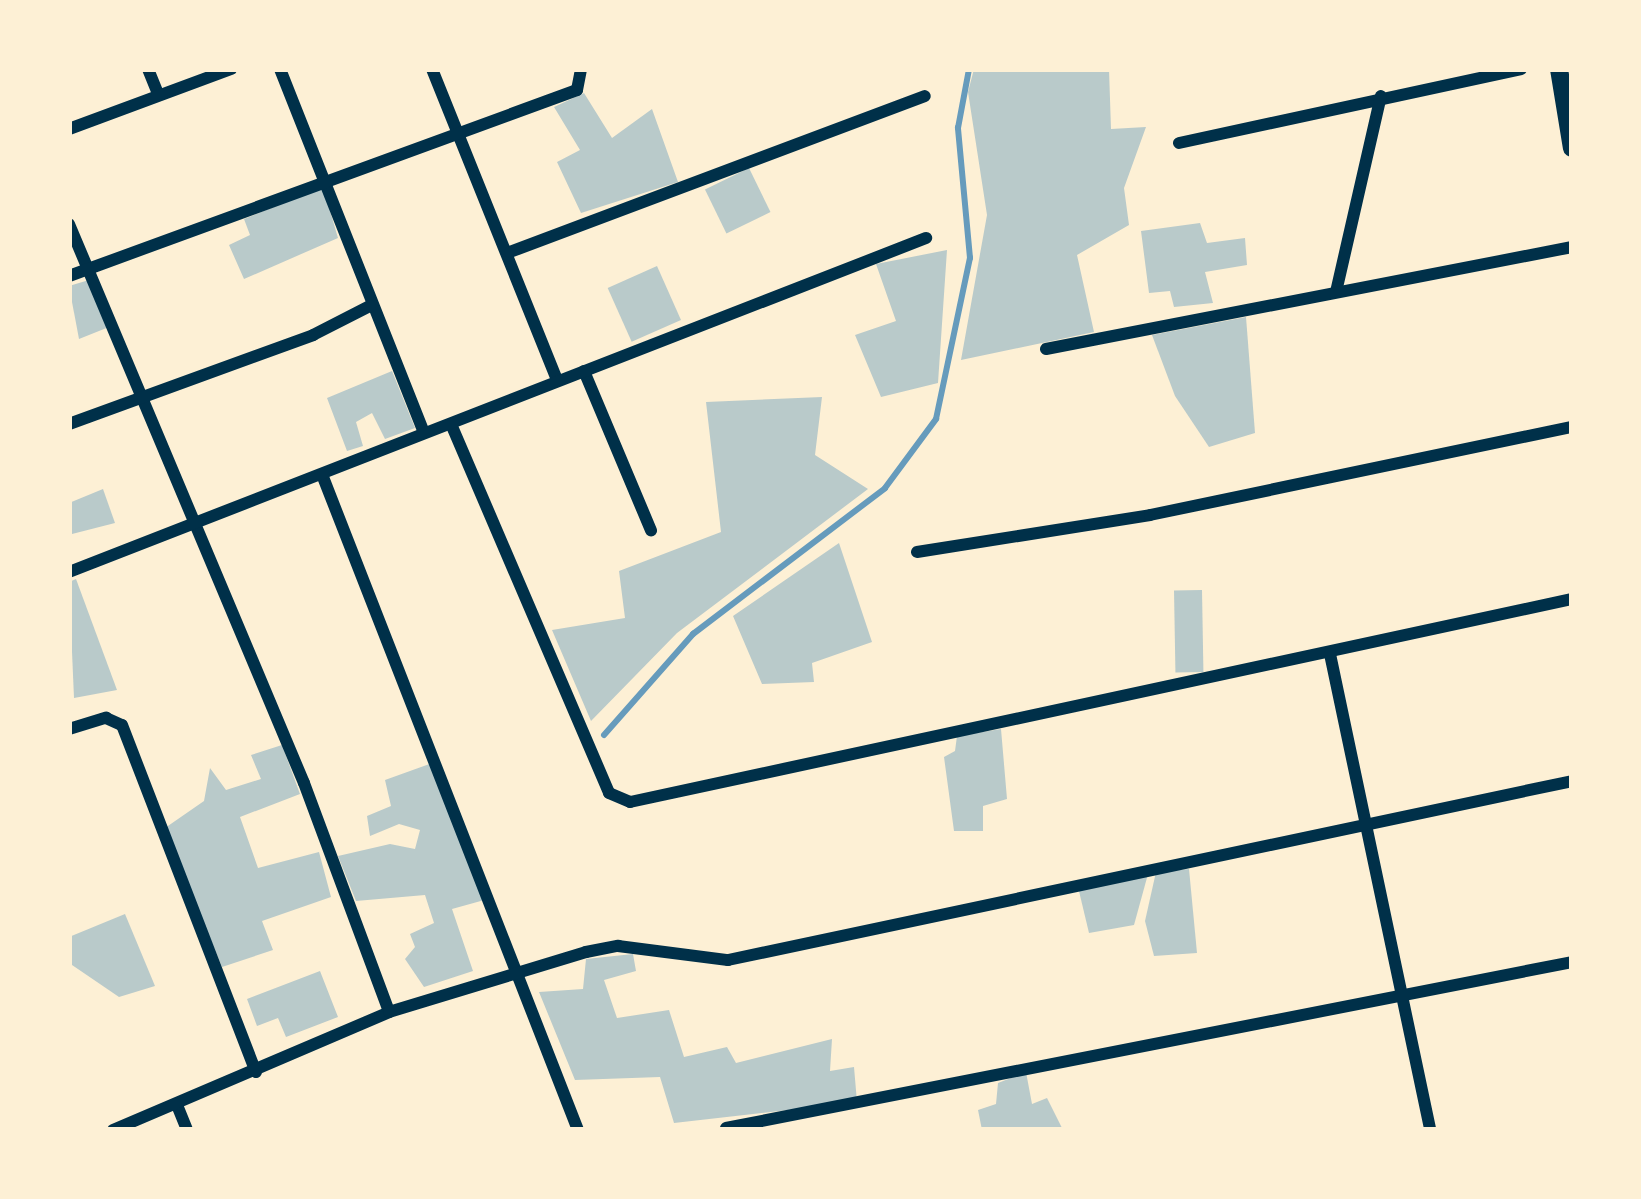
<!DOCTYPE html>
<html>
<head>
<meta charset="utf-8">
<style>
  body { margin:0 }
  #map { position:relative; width:1641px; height:1199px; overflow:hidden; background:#fdf0d5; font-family:Poppins,sans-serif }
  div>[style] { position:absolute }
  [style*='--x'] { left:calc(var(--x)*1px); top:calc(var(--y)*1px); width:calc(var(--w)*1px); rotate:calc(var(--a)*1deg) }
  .green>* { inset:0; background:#b9caca; transform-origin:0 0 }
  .stream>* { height:6px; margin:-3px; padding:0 3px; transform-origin:3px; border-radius:3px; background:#669bbc }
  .minor>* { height:12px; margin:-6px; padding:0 6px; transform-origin:6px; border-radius:6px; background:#003049 }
  .trunk>* { height:18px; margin:-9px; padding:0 9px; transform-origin:9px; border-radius:9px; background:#003049 }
  span { translate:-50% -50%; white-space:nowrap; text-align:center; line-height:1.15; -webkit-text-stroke:9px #fdf0d5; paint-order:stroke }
  .frame { position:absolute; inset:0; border:72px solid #fdf0d5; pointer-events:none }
</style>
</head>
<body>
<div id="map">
  <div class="green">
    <div style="clip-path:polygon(974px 69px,1109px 69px,1111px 129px,1146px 127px,1124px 188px,1129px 225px,1077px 255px,1094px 332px,961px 360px,987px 215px,968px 92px)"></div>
    <div style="clip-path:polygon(584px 93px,612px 138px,652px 109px,678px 182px,581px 213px,557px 162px,580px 150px,554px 107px)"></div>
    <div style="left:749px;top:168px;width:49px;height:49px;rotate:64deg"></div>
    <div style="clip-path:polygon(323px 187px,338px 238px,244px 279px,229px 245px,250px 235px,244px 219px)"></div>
    <div style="clip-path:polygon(1200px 223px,1207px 243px,1245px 238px,1247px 265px,1205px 272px,1213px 303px,1174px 307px,1170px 291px,1149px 293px,1141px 231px)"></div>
    <div style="clip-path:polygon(947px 250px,938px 383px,881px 397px,855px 335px,896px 321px,876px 264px)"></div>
    <div style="left:657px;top:266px;width:59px;height:54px;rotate:66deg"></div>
    <div style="clip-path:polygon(89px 280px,109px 327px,79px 339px,69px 286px)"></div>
    <div style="clip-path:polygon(1246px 317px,1255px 433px,1209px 447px,1175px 396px,1152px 335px)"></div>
    <div style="clip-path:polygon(392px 371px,415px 428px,385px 439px,372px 413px,356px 422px,363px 446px,347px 451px,327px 398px)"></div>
    <div style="clip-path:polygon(822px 397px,815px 455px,868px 489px,677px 633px,591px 721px,552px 630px,625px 618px,619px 571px,721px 532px,706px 402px)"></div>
    <div style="clip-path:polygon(103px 489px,115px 523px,72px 534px,69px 503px)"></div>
    <div style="clip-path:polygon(839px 543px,872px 642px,812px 663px,814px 682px,762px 684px,733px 616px)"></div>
    <div style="clip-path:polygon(76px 579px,117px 690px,74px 698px,69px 582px)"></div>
    <div style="left:1202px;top:590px;width:82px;height:28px;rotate:89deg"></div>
    <div style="clip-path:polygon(1001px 729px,1007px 799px,983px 806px,983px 831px,954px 831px,944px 757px,955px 751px,957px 736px)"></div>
    <div style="clip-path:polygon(282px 745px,300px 794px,240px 817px,258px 868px,319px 852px,331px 897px,262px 921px,273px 950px,222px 967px,165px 828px,204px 801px,210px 768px,226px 790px,261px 779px,251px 755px)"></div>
    <div style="clip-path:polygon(435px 762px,488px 899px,452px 909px,473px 971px,424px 987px,405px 959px,415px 947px,410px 934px,434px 923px,425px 895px,356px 901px,338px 856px,390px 844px,415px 849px,420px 830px,399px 824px,370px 836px,367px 816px,391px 806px,385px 780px)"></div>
    <div style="clip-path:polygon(1189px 869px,1197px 953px,1154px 956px,1145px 921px,1156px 872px)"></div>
    <div style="clip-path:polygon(1148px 874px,1134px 925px,1089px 933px,1078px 887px)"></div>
    <div style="clip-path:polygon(125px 914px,155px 986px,119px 997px,72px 965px,69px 937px)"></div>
    <div style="clip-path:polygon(633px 954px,636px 971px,604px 980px,617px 1018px,669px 1010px,684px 1057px,727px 1047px,736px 1063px,832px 1039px,830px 1071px,854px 1067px,857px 1102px,674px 1123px,660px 1077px,575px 1080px,539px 992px,583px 989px,586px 959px)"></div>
    <div style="clip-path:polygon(320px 971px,338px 1017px,286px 1037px,278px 1018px,257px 1026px,247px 999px)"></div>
    <div style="clip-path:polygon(1026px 1072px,1032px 1104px,1047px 1098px,1063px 1130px,982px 1130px,978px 1110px,996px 1104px,998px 1083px)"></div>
  </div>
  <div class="stream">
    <div style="--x:604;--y:735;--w:135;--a:-48.6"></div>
    <div style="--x:693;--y:634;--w:241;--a:-37.2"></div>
    <div style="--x:885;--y:488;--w:86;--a:-53.5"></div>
    <div style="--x:936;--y:419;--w:165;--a:-78.1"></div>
    <div style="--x:970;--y:258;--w:131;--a:-95.3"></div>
    <div style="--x:958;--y:128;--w:60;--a:-79.4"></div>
  </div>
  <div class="minor">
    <div style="--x:148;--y:69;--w:27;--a:68"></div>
    <div style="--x:280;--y:69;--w:389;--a:68.4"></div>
    <div style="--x:432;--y:69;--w:335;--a:68.1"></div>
    <div style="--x:69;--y:129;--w:173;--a:-20.3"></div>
    <div style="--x:1179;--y:143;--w:350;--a:-12.2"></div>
    <div style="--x:69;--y:224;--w:606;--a:67.2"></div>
    <div style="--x:304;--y:783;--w:244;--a:69.6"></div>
    <div style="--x:510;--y:252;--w:443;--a:-20.6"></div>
    <div style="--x:69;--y:276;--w:541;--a:-20.11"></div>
    <div style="--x:577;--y:90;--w:21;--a:-79"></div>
    <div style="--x:1336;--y:292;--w:201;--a:-77.1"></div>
    <div style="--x:1046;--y:349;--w:536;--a:-10.97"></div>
    <div style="--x:584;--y:371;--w:173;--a:67.2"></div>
    <div style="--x:69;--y:424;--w:260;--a:-20"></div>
    <div style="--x:313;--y:335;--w:64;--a:-27"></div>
    <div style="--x:451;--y:424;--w:401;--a:66.8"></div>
    <div style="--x:609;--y:793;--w:23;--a:23"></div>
    <div style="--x:630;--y:802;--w:964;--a:-12.16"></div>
    <div style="--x:323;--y:477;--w:701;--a:68.67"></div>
    <div style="--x:917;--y:552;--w:236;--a:-9"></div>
    <div style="--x:1150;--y:515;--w:431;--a:-11.8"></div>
    <div style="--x:69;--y:572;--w:920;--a:-21.29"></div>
    <div style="--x:1330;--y:654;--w:486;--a:78.1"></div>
    <div style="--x:69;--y:729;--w:39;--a:-17"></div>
    <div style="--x:106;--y:718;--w:17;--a:24"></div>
    <div style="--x:122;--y:725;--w:372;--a:68.9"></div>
    <div style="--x:177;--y:1105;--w:27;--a:68"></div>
    <div style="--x:726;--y:1128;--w:862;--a:-11.1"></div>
    <div style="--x:113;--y:1130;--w:300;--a:-23.1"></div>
    <div style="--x:389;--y:1012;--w:206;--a:-16.9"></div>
    <div style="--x:586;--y:952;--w:33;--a:-11"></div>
    <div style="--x:618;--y:946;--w:111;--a:7.3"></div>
    <div style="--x:728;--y:960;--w:863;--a:-11.97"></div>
  </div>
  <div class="trunk">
    <div style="--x:1559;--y:69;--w:80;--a:80.7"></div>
  </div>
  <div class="frame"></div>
</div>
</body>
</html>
